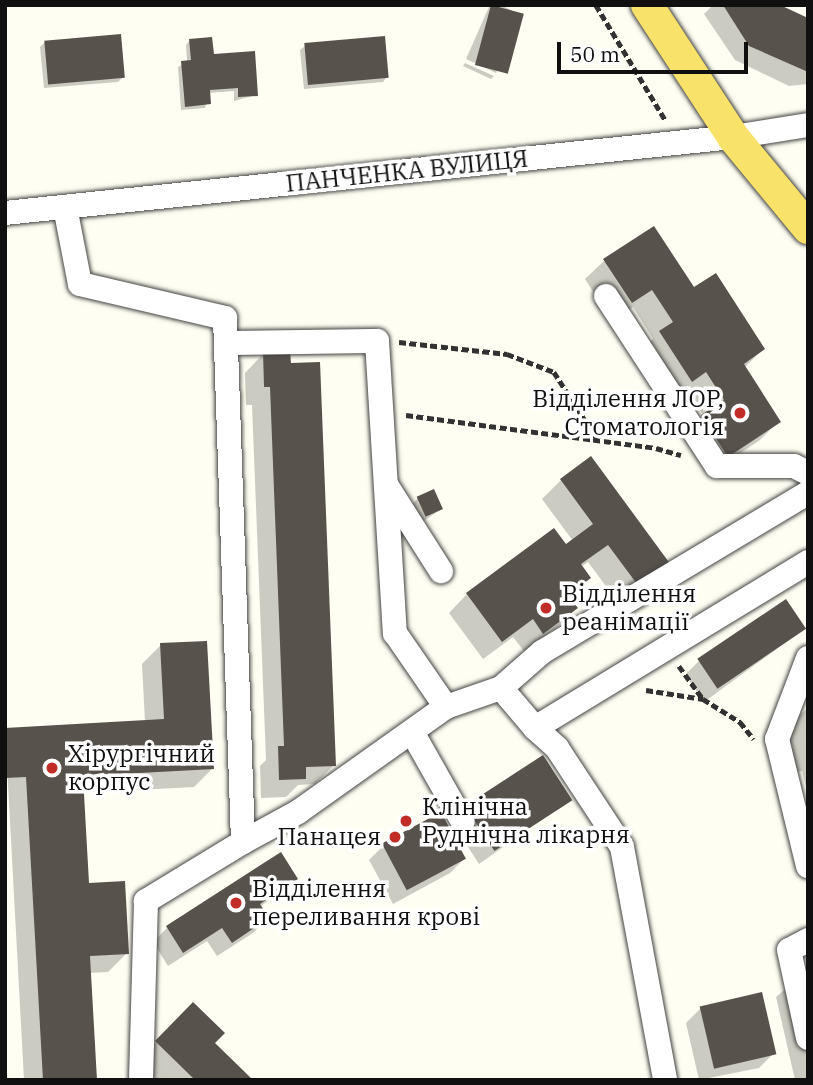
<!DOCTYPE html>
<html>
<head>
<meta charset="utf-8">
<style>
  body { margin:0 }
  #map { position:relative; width:813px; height:1085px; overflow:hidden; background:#fffef2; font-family:"IBM Plex Serif",serif }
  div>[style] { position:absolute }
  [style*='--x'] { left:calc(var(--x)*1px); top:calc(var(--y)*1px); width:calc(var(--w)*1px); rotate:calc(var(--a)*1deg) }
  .shadow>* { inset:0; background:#0003 }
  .building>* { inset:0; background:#58524c; transform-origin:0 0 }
  .path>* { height:4.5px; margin-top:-2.25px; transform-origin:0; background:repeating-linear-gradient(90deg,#323232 0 7px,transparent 0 10.5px) }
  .roads { filter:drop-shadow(0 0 2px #434343) drop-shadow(0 0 2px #434343) }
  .minor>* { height:24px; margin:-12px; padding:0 12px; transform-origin:12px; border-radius:12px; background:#fff }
  .major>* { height:32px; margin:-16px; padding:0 16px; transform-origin:16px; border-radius:16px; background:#f8e269 }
  .dots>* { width:19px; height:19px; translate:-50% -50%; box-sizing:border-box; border:4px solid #fff; border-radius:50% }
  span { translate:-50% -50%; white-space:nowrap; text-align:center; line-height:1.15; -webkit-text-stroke:7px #fff; paint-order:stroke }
  .street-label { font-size:24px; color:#101010 }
  .poi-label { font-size:24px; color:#101010 }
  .right { translate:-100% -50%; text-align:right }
  .left { translate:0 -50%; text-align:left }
  .frame { position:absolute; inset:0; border:7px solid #101010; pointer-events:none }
  .scale { position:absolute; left:557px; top:42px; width:191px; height:32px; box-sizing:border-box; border:4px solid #101010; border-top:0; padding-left:9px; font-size:21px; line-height:24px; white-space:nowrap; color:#101010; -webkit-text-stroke:5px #fff; paint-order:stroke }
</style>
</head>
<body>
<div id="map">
  <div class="shadow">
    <div style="clip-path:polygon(500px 5px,522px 15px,496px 73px,466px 59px,489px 7px)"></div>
    <div style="clip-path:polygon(713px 5px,778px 5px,808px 20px,808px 84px,789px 86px,735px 60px,704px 14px)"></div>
    <div style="clip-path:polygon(190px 40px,212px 56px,256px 95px,234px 101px,234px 91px,209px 93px,205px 108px,181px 110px,178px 67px,187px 62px,186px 45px)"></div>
    <div style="clip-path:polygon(45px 42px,123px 77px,118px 82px,44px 88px,40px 47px)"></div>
    <div style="clip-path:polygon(305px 46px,387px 77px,383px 82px,304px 89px,300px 50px)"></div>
    <div style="clip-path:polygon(465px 63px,494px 76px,491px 79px,463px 66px)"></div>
    <div style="clip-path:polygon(604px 261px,694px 289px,763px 349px,744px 368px,779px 421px,760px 440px,709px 474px,683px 435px,703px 415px,687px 390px,673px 399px,641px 351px,653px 339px,633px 307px,612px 321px,585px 279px)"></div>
    <div style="clip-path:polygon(263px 354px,289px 365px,334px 765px,315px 784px,298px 785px,286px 797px,261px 798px,260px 766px,266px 760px,252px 405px,246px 405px,245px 373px)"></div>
    <div style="clip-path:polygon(561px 480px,669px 565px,620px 605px,588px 562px,581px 567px,589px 578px,568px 598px,576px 608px,557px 627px,524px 651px,513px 637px,483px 659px,449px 613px,467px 594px,573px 541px,542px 499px)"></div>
    <div style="clip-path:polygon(418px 498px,441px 509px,411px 530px,404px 513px)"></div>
    <div style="clip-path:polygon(804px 629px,704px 702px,685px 675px,700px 660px)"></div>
    <div style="clip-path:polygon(161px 645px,213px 768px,194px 787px,82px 793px,87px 885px,127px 953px,108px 972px,89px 973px,95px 1080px,24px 1080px,5px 729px,145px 722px,142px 664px)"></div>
    <div style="clip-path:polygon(808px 708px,808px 795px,802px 771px,785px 775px,776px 735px)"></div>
    <div style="clip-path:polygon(570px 800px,479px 864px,452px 822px)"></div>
    <div style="clip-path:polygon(383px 846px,464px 859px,450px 873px,393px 904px,369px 860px)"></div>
    <div style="clip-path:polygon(296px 879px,260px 907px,267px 918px,253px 933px,217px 956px,207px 941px,168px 966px,153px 942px,167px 928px)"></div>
    <div style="clip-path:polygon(808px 970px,808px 1080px,795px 1080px,776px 997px)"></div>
    <div style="clip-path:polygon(701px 1008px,774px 1053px,759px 1068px,699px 1080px,686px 1023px)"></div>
    <div style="clip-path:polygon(174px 1023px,251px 1080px,157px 1080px,138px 1061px)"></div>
  </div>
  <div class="building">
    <div style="left:491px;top:5px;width:34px;height:62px;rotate:15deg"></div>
    <div style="clip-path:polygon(723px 5px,780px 5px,808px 18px,808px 72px,749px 46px)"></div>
    <div style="left:121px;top:34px;width:44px;height:77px;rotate:85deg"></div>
    <div style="left:385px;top:36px;width:42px;height:81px;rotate:85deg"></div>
    <div style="clip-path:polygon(212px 37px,214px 54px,255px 51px,258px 96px,238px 97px,238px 88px,210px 90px,211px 104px,185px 107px,181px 61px,191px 60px,189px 39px)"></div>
    <div style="clip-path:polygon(654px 226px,694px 287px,716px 273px,765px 349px,744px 364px,781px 422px,728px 457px,701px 415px,724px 400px,706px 372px,692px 382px,659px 331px,673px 322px,652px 290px,632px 303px,603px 259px)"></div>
    <div style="clip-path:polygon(290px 351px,291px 363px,320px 362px,336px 766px,306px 767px,306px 779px,279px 780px,278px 746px,284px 746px,270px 387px,264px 387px,263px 352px)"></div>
    <div style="clip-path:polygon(591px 456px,671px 565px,640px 588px,608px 545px,581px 564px,591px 578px,568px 595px,578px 608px,543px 634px,533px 619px,502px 642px,466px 593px,554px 528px,566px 544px,593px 524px,560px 479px)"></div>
    <div style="left:434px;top:489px;width:22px;height:19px;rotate:66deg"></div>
    <div style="left:786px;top:599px;width:36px;height:107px;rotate:56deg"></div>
    <div style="clip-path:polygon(207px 641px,214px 769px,83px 776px,89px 883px,125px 881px,129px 954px,90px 956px,97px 1080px,43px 1080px,26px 777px,5px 778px,5px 728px,164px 719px,160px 643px)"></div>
    <div style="left:543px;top:755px;width:54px;height:93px;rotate:57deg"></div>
    <div style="left:441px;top:812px;width:53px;height:67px;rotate:62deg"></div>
    <div style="clip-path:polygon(281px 852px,298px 879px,260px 904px,269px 918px,232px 943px,222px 928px,183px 953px,166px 926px)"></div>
    <div style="left:762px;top:992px;width:64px;height:64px;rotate:77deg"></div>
    <div style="clip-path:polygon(193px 1002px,225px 1033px,215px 1043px,253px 1080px,195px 1080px,155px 1041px)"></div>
  </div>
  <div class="path">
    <div style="--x:596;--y:5;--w:135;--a:58.9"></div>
    <div style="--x:399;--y:342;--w:109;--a:6.3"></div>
    <div style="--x:507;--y:354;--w:50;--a:21"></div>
    <div style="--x:554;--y:372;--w:80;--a:57.3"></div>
    <div style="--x:406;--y:415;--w:252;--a:7.5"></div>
    <div style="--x:656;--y:448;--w:26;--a:16"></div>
    <div style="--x:679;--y:666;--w:41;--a:54"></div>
    <div style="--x:703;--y:699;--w:44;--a:31.9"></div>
    <div style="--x:740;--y:722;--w:22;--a:51"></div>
    <div style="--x:646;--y:690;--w:58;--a:9"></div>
  </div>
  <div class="roads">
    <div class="minor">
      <div style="--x:65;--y:207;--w:78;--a:79"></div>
      <div style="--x:80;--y:284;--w:149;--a:13.2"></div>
      <div style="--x:225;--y:318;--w:524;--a:88.03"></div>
      <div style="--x:243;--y:842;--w:114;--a:148.7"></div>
      <div style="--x:146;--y:901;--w:179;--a:91.6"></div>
      <div style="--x:5;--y:213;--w:732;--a:-5.96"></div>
      <div style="--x:733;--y:137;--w:76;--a:-9.1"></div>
      <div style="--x:606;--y:296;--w:203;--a:56.9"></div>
      <div style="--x:717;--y:466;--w:77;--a:0"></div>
      <div style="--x:794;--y:466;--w:16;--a:27"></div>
      <div style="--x:226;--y:343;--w:151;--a:-0.8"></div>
      <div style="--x:377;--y:341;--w:293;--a:86.5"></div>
      <div style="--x:395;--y:633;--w:90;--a:55.4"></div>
      <div style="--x:446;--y:707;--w:58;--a:-19.1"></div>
      <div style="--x:501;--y:688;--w:52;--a:49.6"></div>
      <div style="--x:535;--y:728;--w:320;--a:-31.3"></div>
      <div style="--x:387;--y:486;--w:101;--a:57.6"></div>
      <div style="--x:808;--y:658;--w:87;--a:110.9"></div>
      <div style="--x:777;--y:739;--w:131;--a:76.3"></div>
      <div style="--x:501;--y:688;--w:55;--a:-41.3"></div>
      <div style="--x:542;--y:652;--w:310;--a:-30.9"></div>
      <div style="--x:535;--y:728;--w:30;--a:42"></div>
      <div style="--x:557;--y:748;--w:118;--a:56.7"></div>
      <div style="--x:622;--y:847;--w:237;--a:79.5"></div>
      <div style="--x:412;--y:732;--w:103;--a:60.5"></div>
      <div style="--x:243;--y:842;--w:63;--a:-28.6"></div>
      <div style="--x:298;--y:812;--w:181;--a:-35.4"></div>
      <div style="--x:808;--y:940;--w:21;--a:152"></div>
      <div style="--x:789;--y:950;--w:90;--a:77.8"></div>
    </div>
    <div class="major">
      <div style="--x:647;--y:5;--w:158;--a:56.9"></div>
      <div style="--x:733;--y:137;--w:118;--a:50.5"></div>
    </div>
  </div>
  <div class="dots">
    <div style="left:740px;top:413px;background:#c12c26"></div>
    <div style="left:546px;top:608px;background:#c12c26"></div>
    <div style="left:52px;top:768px;background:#c12c26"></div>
    <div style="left:406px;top:821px;background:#c12c26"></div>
    <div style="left:395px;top:837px;background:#c12c26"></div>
    <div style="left:236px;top:903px;background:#c12c26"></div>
  </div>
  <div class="street-label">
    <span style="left:407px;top:171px;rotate:-6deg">ПАНЧЕНКА ВУЛИЦЯ</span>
  </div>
  <div class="poi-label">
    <span class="right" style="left:724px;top:413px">Відділення ЛОР,<br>Стоматологія</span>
    <span class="left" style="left:562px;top:608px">Відділення<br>реанімації</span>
    <span class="left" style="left:68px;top:768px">Хірургічний<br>корпус</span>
    <span class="left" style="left:422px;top:821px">Клінічна<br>Руднічна лікарня</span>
    <span class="right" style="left:381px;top:837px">Панацея</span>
    <span class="left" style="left:252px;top:903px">Відділення<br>переливання крові</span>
  </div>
  <div class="frame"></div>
  <div class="scale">50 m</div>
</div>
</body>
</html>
